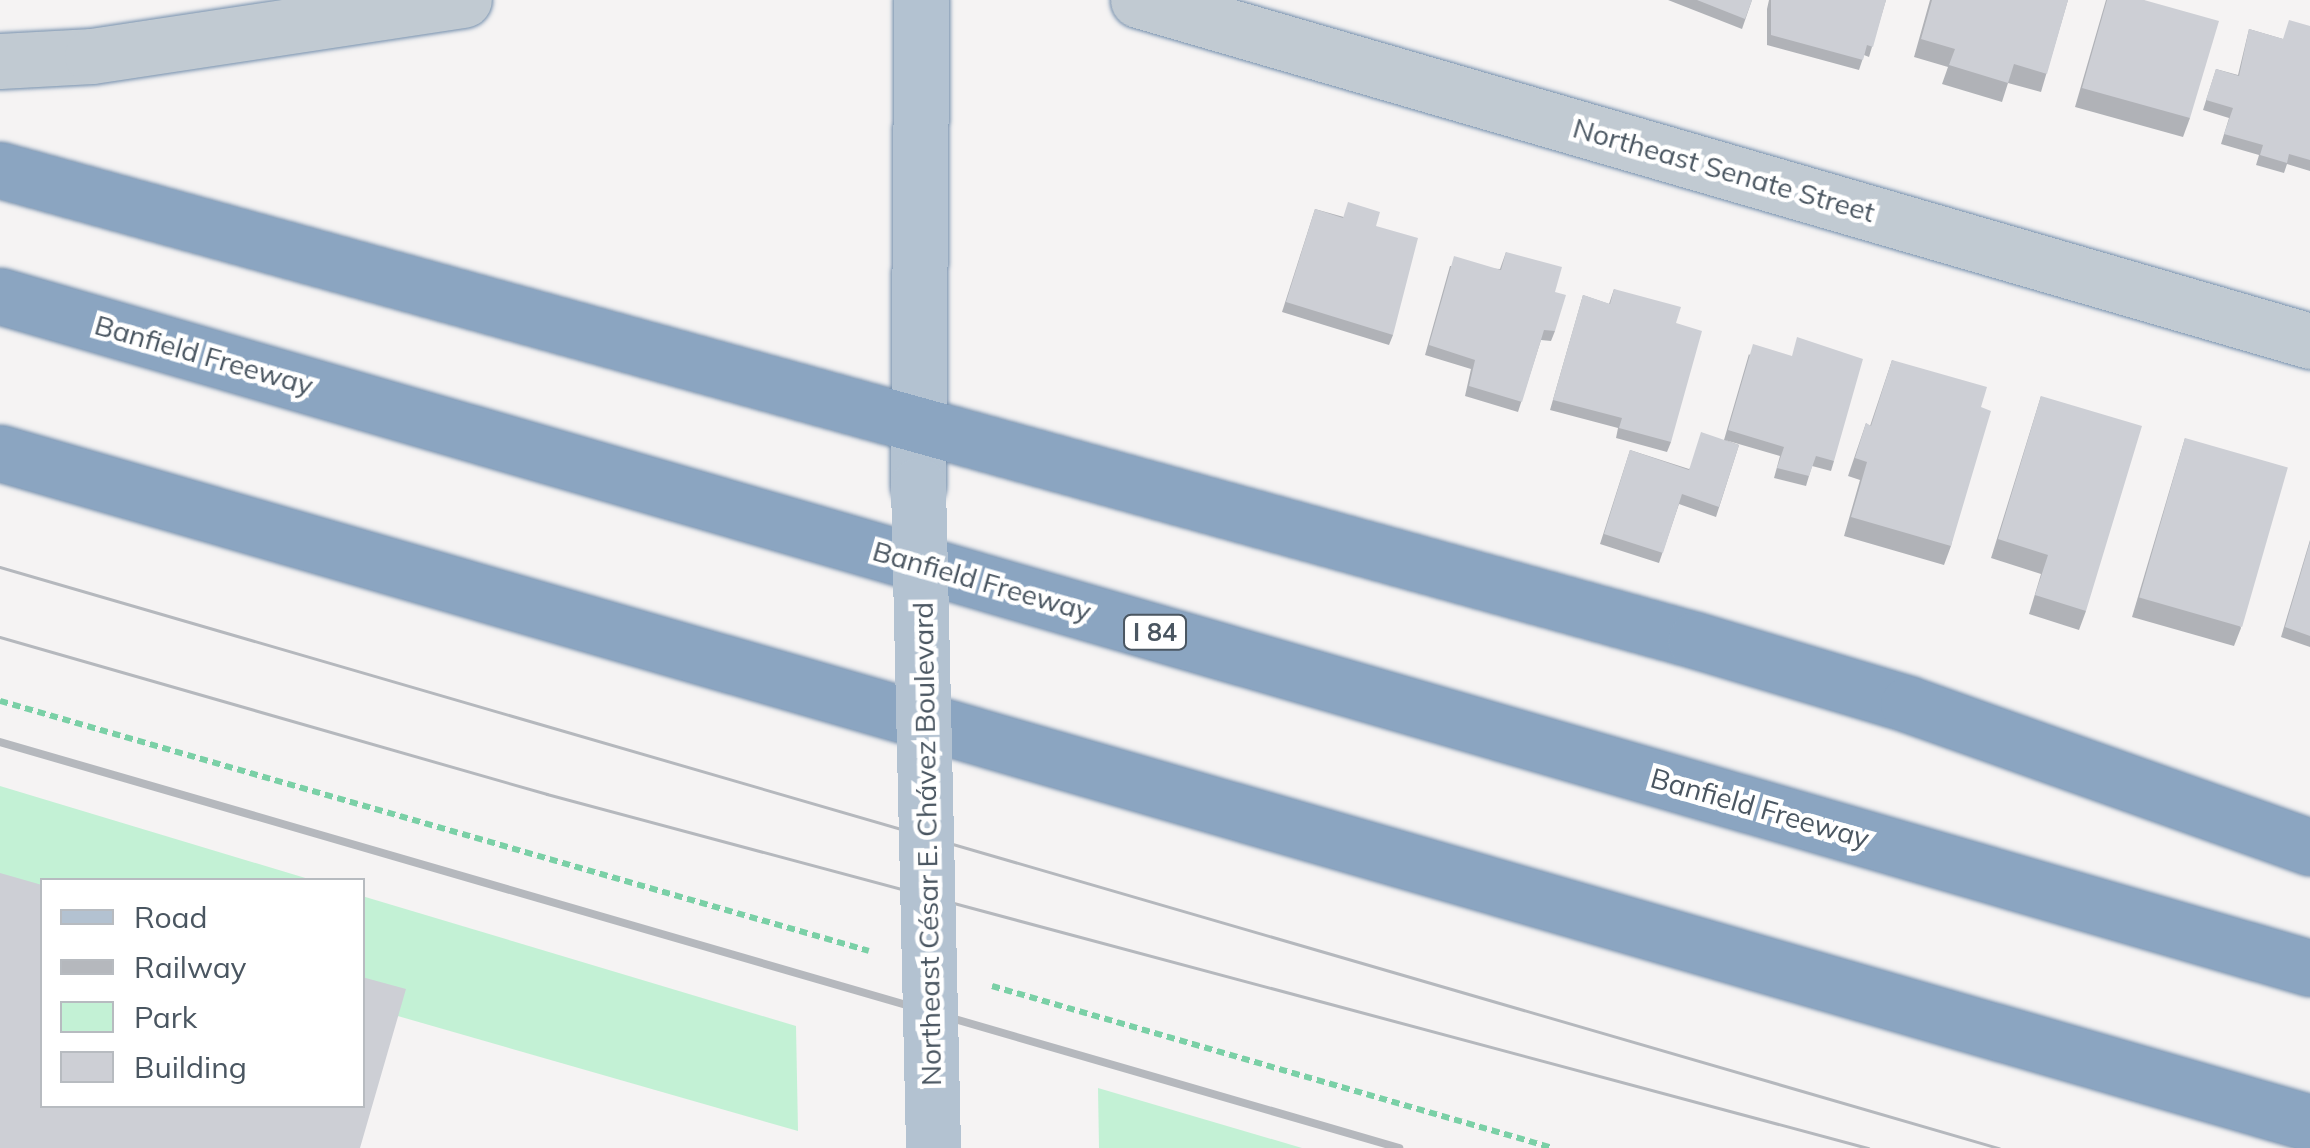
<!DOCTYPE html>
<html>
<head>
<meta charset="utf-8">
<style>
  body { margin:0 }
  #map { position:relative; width:2310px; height:1148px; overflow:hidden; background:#f5f3f3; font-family:Mulish,sans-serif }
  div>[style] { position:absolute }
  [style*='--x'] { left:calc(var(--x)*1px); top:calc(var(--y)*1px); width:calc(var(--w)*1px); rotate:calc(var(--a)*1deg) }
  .green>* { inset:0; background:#c3f1d5 }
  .path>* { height:6px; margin-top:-3px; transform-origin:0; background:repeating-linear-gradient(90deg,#7ad0a6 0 8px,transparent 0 13px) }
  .roads { filter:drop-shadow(0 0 2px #7690ad) drop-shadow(0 0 2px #7690ad) }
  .minor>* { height:55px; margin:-27.5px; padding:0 27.5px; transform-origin:27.5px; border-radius:27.5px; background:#c1cad2 }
  .major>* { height:55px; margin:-27.5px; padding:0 27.5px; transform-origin:27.5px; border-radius:27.5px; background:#b3c2d1 }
  .highway>* { height:55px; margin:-27.5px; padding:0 27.5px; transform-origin:27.5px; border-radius:27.5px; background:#8ba5c1 }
  .tram>* { height:2.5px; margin:-1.25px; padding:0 1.25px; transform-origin:1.25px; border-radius:1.25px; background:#b5b8bd }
  .rail>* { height:8px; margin:-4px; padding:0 4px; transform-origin:4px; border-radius:4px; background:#b5b8bd }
  .major-bridge>* { height:55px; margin:-27.5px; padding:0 27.5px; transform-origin:27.5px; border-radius:27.5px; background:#b3c2d1 }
  .wall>* { inset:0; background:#b0b2b7 }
  .building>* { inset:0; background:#cdcfd5; transform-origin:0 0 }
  span { translate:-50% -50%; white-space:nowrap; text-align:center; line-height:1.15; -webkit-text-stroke:9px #fff; paint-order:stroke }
  .shield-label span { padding:2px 8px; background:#fff; border:2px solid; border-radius:8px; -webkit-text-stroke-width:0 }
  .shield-label { font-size:25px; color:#4a5661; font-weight:700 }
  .street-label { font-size:28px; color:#4a5661 }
  .legend { position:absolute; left:40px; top:878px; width:325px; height:230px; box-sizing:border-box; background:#fff; border:2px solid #b7bbc0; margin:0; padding:12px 18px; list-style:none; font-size:30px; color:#4a5661 }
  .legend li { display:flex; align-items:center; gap:20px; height:50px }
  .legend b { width:50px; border:2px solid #b7bbc0 }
</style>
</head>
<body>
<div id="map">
  <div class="green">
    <div style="clip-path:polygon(0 786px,312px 880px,42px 880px,42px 913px,0 901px)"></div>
    <div style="clip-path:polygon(362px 896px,796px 1026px,798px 1131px,363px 1006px)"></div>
    <div style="clip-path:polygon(1098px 1088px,1302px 1148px,1099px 1148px)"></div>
  </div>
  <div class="path">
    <div style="--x:0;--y:701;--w:904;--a:16.05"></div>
    <div style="--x:992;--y:986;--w:584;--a:16.11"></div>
  </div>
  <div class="roads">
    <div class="minor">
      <div style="--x:1138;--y:0;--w:1221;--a:16.22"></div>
      <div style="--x:0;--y:61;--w:92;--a:-3.1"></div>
      <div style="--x:92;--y:56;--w:376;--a:-8.6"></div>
    </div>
    <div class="major">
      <div style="--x:918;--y:485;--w:485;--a:-89.6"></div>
    </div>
    <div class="highway">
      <div style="--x:0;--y:170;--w:1759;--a:15.5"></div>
      <div style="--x:1695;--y:640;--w:222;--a:16.7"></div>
      <div style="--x:1908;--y:704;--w:427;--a:19.6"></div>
      <div style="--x:0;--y:296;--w:2406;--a:16.22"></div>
      <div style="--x:0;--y:453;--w:2405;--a:16.17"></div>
    </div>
  </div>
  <div class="tram">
    <div style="--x:0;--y:567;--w:2082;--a:16.21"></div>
    <div style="--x:0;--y:637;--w:569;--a:16.01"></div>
    <div style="--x:547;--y:794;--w:1368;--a:15"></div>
  </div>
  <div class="rail">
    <div style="--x:0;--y:742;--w:1457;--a:16.18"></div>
  </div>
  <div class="major-bridge">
    <div style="--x:918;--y:485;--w:663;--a:88.7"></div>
  </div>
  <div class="wall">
    <div style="clip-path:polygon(1668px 0,1752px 0,1742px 29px)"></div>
    <div style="clip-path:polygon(1769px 0,1886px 0,1869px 57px,1864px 55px,1859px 70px,1767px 45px,1767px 9px)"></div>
    <div style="clip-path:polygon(1930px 0,2068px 0,2041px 92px,2008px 83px,2002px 102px,1942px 84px,1948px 67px,1914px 57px)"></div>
    <div style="clip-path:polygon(2106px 0,2144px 0,2190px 118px,2183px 137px,2075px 107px)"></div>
    <div style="clip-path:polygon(2310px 26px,2310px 171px,2287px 164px,2284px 173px,2256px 165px,2259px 155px,2221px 144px,2229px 118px,2203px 110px,2216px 69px,2238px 75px,2249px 29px,2283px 39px)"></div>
    <div style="clip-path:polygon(1315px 209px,1376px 226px,1393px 335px,1389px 345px,1282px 312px)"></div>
    <div style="clip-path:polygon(1506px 252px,1555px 292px,1555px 331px,1551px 341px,1541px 340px,1518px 412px,1465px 396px,1471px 369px,1425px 355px,1450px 266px,1500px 269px)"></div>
    <div style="clip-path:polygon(1614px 289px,1676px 323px,1671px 442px,1667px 452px,1616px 438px,1618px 428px,1550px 410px,1583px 295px,1609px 304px)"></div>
    <div style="clip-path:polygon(1749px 354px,1834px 461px,1831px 471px,1812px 466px,1806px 486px,1774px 478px,1780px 456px,1725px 440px,1739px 445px,1716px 517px,1679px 504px,1659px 563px,1600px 544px,1630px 450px,1689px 469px,1724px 440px)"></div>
    <div style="clip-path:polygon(1892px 360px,1981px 407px,1951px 546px,1944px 565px,1844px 536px,1860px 480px,1848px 476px,1866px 423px,1870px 426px)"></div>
    <div style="clip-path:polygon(2041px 396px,2086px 611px,2079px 630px,2029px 614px,2041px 574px,1991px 558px)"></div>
    <div style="clip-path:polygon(2185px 438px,2241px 628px,2234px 646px,2132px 617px)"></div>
    <div style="clip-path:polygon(2310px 540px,2310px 647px,2281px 637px)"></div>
  </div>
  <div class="building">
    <div style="clip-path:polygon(1697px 0,1752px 0,1745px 19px)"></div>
    <div style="clip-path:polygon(1771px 0,1886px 0,1873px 47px,1867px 45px,1863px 60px,1771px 35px)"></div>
    <div style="clip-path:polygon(1932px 0,2068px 0,2047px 74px,2014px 64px,2008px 83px,1949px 65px,1955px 49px,1921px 39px)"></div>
    <div style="clip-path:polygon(2107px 0,2144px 0,2219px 21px,2190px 118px,2082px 88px)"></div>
    <div style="clip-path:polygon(2289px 20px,2310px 26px,2310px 160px,2289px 154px,2287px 163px,2260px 155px,2263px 145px,2224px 134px,2233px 108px,2206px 100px,2216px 69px,2239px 76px,2249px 29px,2283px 39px)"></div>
    <div style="clip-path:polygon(1348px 202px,1380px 212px,1376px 226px,1418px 238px,1393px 335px,1286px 302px,1315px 209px,1343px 218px)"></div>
    <div style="clip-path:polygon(1506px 252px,1562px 267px,1555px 292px,1566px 295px,1555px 331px,1544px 330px,1522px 402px,1469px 386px,1475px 360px,1429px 345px,1454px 256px,1501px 270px)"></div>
    <div style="clip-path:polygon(1614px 289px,1681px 307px,1676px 323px,1702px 331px,1671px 442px,1619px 428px,1622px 418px,1553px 400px,1583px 295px,1610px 304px)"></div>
    <div style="clip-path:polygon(1797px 337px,1863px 359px,1834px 461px,1816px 456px,1809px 476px,1777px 468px,1784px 447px,1728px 430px,1753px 344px,1792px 356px)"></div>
    <div style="clip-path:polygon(1892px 360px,1987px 387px,1981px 407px,1991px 411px,1951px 546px,1851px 517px,1867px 462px,1855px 458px,1866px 423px,1871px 426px)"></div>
    <div style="clip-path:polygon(2041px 396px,2142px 426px,2086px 611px,2035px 595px,2048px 555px,1998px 539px)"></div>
    <div style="clip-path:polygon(1701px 432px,1739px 445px,1719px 507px,1682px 494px,1663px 553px,1604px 534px,1630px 450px,1689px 470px)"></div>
    <div style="left:2185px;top:438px;width:107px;height:166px;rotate:16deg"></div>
    <div style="clip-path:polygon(2310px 542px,2310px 636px,2285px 627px)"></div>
    <div style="clip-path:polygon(0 873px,42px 885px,42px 1106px,362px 1106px,362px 977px,406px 989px,360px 1148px,0 1148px)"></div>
  </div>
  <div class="shield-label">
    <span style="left:1155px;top:632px">I 84</span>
  </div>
  <div class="street-label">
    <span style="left:1724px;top:170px;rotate:16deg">Northeast Senate Street</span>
    <span style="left:204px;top:355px;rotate:16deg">Banfield Freeway</span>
    <span style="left:982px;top:581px;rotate:16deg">Banfield Freeway</span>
    <span style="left:1760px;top:808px;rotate:16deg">Banfield Freeway</span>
    <span style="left:927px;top:844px;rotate:-91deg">Northeast César E. Chávez Boulevard</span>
  </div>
  <ul class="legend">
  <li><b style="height:12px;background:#b3c2d1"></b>Road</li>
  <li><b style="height:12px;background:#b5b8bd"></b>Railway</li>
  <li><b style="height:28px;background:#c3f1d5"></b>Park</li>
  <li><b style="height:28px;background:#cdcfd5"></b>Building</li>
  </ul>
</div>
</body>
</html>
